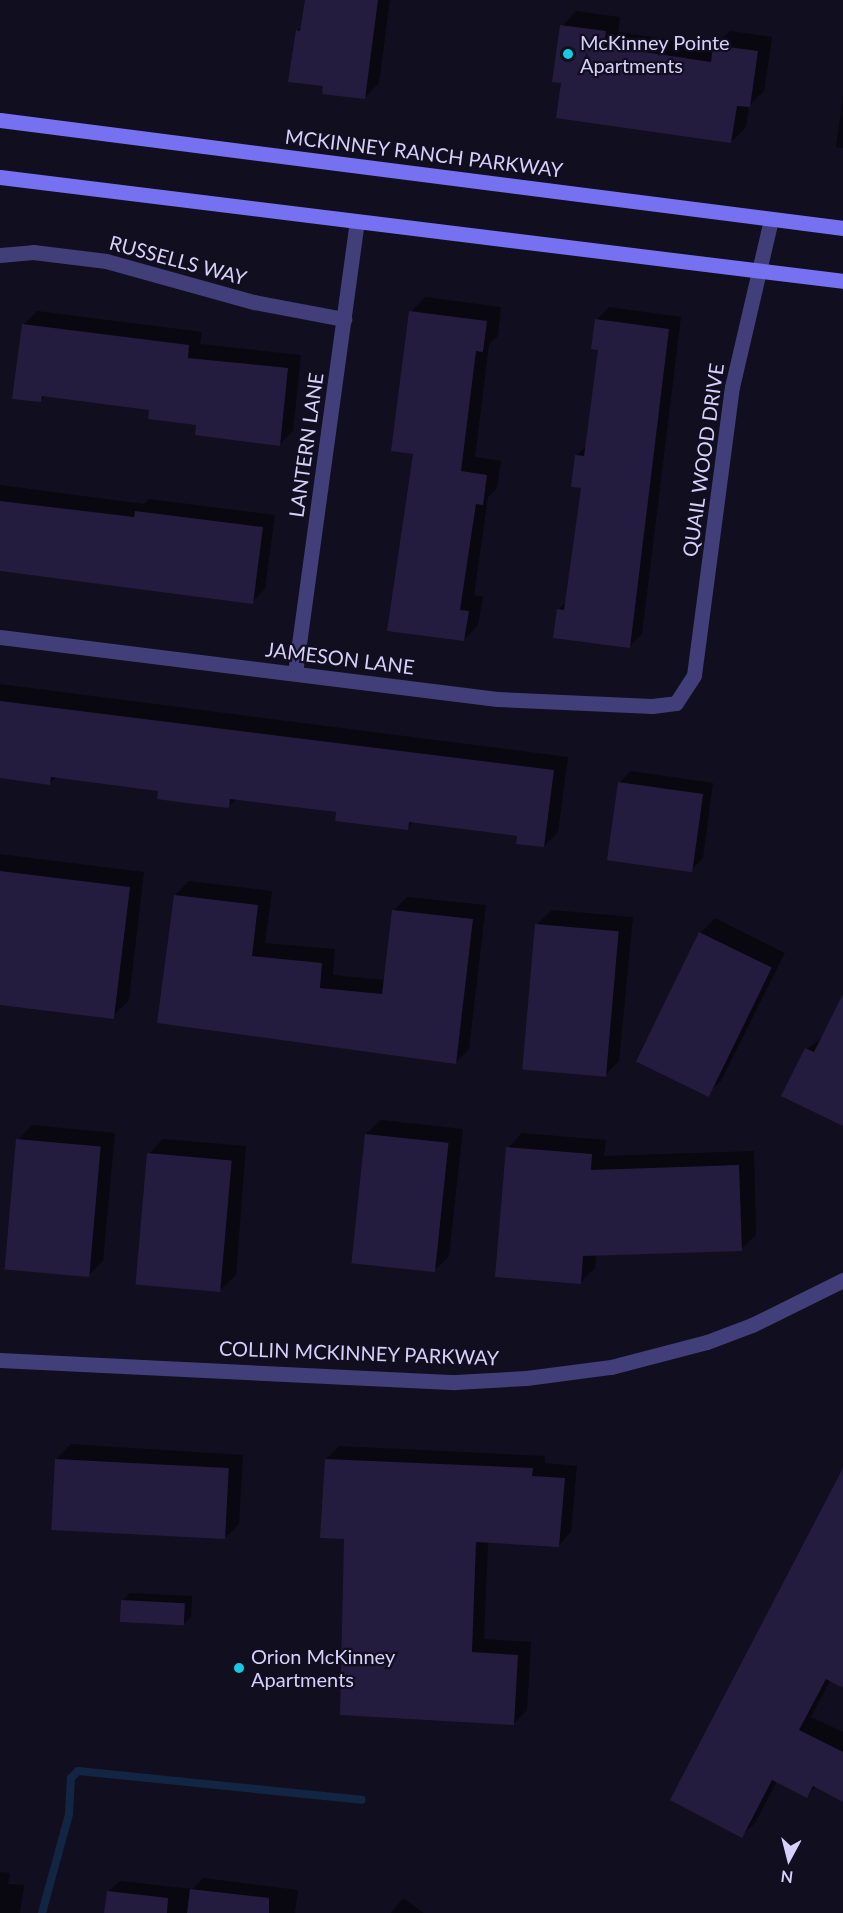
<!DOCTYPE html>
<html>
<head>
<meta charset="utf-8">
<style>
  body { margin:0 }
  #map { position:relative; width:843px; height:1913px; overflow:hidden; background:#110e1f; font-family:Lato,sans-serif }
  div>[style] { position:absolute }
  [style*='--x'] { left:calc(var(--x)*1px); top:calc(var(--y)*1px); width:calc(var(--w)*1px); rotate:calc(var(--a)*1deg) }
  .shadow>* { inset:0; background:#0007 }
  .stream>* { height:8px; margin:-4px; padding:0 4px; transform-origin:4px; border-radius:4px; background:#122643 }
  .building>* { inset:0; background:#241c3e; transform-origin:0 0 }
  .minor>* { height:15px; margin:-7.5px; padding:0 7.5px; transform-origin:7.5px; border-radius:7.5px; background:#413e79 }
  .tertiary>* { height:15px; margin:-7.5px; padding:0 7.5px; transform-origin:7.5px; border-radius:7.5px; background:#413e79 }
  .secondary>* { height:15px; margin:-7.5px; padding:0 7.5px; transform-origin:7.5px; border-radius:7.5px; background:#7671f1 }
  .dots>* { width:16px; height:16px; translate:-50% -50%; box-sizing:border-box; border:3px solid #110e1f; border-radius:50% }
  span { translate:-50% -50%; white-space:nowrap; text-align:center; line-height:1.15; -webkit-text-stroke:4.5px #110e1f; paint-order:stroke }
  .poi-label { font-size:20px; color:#d6d0fb }
  .left { translate:0 -50%; text-align:left }
  .street-label { font-size:20px; color:#d6d0fb }
  .north { position:absolute; left:759px; top:1829px; width:60px; height:60px; -webkit-text-stroke:4px #110e1f; paint-order:stroke; rotate:187deg; font-size:16px; font-weight:700; line-height:24px; text-align:center; color:#d6d0fb }
  .north::after { content:''; display:block; margin:auto; width:21px; height:27px; background:#d6d0fb; clip-path:polygon(50% 0,100% 100%,50% 72%,0 100%) }
</style>
</head>
<body>
<div id="map">
  <div class="shadow">
    <div style="clip-path:polygon(306px 0,390px 0,379px 83px,365px 97px,325px 85px,297px 31px,303px 25px)"></div>
    <div style="clip-path:polygon(576px 11px,620px 17px,618px 32px,714px 46px,730px 31px,772px 37px,764px 91px,749px 106px,746px 127px,731px 142px,563px 82px,562px 26px)"></div>
    <div style="clip-path:polygon(843px 96px,843px 148px,836px 147px)"></div>
    <div style="clip-path:polygon(425px 297px,501px 307px,498px 336px,489px 344px,475px 457px,501px 461px,497px 488px,488px 497px,474px 595px,483px 597px,478px 625px,464px 640px,414px 453px,411px 312px)"></div>
    <div style="clip-path:polygon(609px 307px,681px 317px,642px 634px,629px 647px,559px 609px,567px 601px,583px 487px,576px 456px,587px 445px,600px 348px,596px 320px)"></div>
    <div style="clip-path:polygon(37px 311px,202px 332px,200px 344px,301px 355px,293px 431px,279px 445px,151px 409px,46px 395px,40px 401px,24px 324px)"></div>
    <div style="clip-path:polygon(0 485px,144px 504px,149px 499px,275px 515px,265px 589px,252px 602px,0 571px)"></div>
    <div style="clip-path:polygon(0 684px,568px 757px,558px 832px,544px 846px,519px 834px,414px 821px,407px 828px,338px 811px,236px 799px,229px 806px,160px 789px,57px 776px,50px 783px,0 777px)"></div>
    <div style="clip-path:polygon(631px 771px,713px 783px,703px 858px,692px 869px,619px 783px)"></div>
    <div style="clip-path:polygon(0 854px,144px 872px,129px 1000px,114px 1015px,0 1002px)"></div>
    <div style="clip-path:polygon(189px 881px,272px 891px,265px 943px,335px 949px,333px 975px,385px 980px,393px 911px,407px 897px,486px 905px,469px 1049px,455px 1063px,159px 1022px,175px 895px)"></div>
    <div style="clip-path:polygon(552px 910px,633px 917px,619px 1061px,604px 1076px,537px 924px)"></div>
    <div style="clip-path:polygon(715px 918px,785px 953px,721px 1081px,706px 1095px,636px 1060px,701px 932px)"></div>
    <div style="clip-path:polygon(843px 997px,843px 1125px,807px 1049px,824px 1036px)"></div>
    <div style="clip-path:polygon(381px 1120px,463px 1129px,449px 1256px,434px 1271px,366px 1134px)"></div>
    <div style="clip-path:polygon(32px 1125px,115px 1133px,103px 1261px,88px 1276px,18px 1140px)"></div>
    <div style="clip-path:polygon(522px 1133px,606px 1140px,604px 1156px,754px 1151px,756px 1235px,741px 1249px,596px 1254px,595px 1268px,580px 1283px,508px 1148px)"></div>
    <div style="clip-path:polygon(163px 1139px,246px 1146px,236px 1275px,221px 1289px,149px 1154px)"></div>
    <div style="clip-path:polygon(71px 1444px,243px 1455px,239px 1524px,224px 1539px,56px 1459px)"></div>
    <div style="clip-path:polygon(339px 1446px,545px 1456px,545px 1463px,577px 1466px,571px 1532px,558px 1546px,488px 1542px,484px 1639px,531px 1642px,527px 1710px,514px 1724px,346px 1538px,326px 1459px)"></div>
    <div style="clip-path:polygon(843px 1473px,843px 1686px,831px 1679px,811px 1717px,843px 1732px,843px 1800px,817px 1786px,807px 1796px,777px 1781px,755px 1823px,741px 1836px)"></div>
    <div style="clip-path:polygon(130px 1593px,192px 1596px,191px 1617px,183px 1625px,123px 1600px)"></div>
    <div style="clip-path:polygon(0 1872px,10px 1873px,8px 1884px,24px 1885px,20px 1913px,0 1913px)"></div>
    <div style="clip-path:polygon(203px 1878px,298px 1890px,295px 1913px,106px 1913px,108px 1892px,120px 1881px,192px 1889px)"></div>
    <div style="clip-path:polygon(403px 1898px,424px 1913px,391px 1913px)"></div>
  </div>
  <div class="stream">
    <div style="--x:42;--y:1913;--w:103;--a:-74.7"></div>
    <div style="--x:69;--y:1814;--w:36;--a:-87"></div>
    <div style="--x:71;--y:1778;--w:10;--a:-45"></div>
    <div style="--x:78;--y:1771;--w:285;--a:5.8"></div>
  </div>
  <div class="building">
    <div style="clip-path:polygon(305px 0,378px 0,365px 99px,322px 94px,323px 86px,288px 82px,296px 30px,300px 31px)"></div>
    <div style="clip-path:polygon(560px 25px,606px 31px,604px 46px,711px 62px,713px 45px,758px 51px,750px 107px,737px 106px,731px 143px,556px 118px,561px 83px,552px 82px)"></div>
    <div style="clip-path:polygon(409px 311px,487px 321px,483px 352px,476px 351px,461px 471px,487px 475px,483px 505px,476px 504px,460px 610px,469px 611px,464px 641px,387px 631px,413px 454px,391px 451px)"></div>
    <div style="clip-path:polygon(595px 319px,669px 329px,630px 648px,553px 638px,557px 609px,564px 610px,581px 488px,571px 487px,575px 455px,584px 456px,598px 350px,591px 349px)"></div>
    <div style="clip-path:polygon(22px 324px,189px 345px,188px 358px,288px 368px,280px 446px,195px 435px,196px 425px,148px 419px,149px 410px,42px 396px,41px 402px,12px 399px)"></div>
    <div style="clip-path:polygon(0 501px,134px 517px,135px 511px,263px 527px,253px 604px,0 571px)"></div>
    <div style="clip-path:polygon(0 701px,554px 770px,544px 847px,516px 844px,517px 836px,409px 822px,408px 830px,335px 821px,336px 812px,230px 799px,229px 808px,186px 803px,157px 799px,158px 791px,51px 777px,50px 785px,0 778px)"></div>
    <div style="left:618px;top:782px;width:86px;height:79px;rotate:8deg"></div>
    <div style="left:0;top:871px;width:131px;height:133px;rotate:7deg"></div>
    <div style="clip-path:polygon(174px 895px,258px 905px,252px 956px,322px 963px,320px 988px,382px 994px,392px 910px,473px 919px,456px 1064px,157px 1023px)"></div>
    <div style="left:535px;top:924px;width:84px;height:146px;rotate:5deg"></div>
    <div style="left:699px;top:932px;width:81px;height:144px;rotate:26deg"></div>
    <div style="clip-path:polygon(843px 994px,843px 1126px,781px 1096px,805px 1048px,814px 1052px)"></div>
    <div style="left:365px;top:1134px;width:84px;height:130px;rotate:6deg"></div>
    <div style="left:16px;top:1139px;width:85px;height:131px;rotate:5deg"></div>
    <div style="clip-path:polygon(506px 1147px,592px 1154px,591px 1170px,739px 1165px,742px 1251px,583px 1256px,581px 1284px,495px 1277px)"></div>
    <div style="left:147px;top:1153px;width:85px;height:132px;rotate:5deg"></div>
    <div style="left:55px;top:1459px;width:174px;height:71px;rotate:3deg"></div>
    <div style="clip-path:polygon(325px 1459px,533px 1468px,532px 1476px,565px 1478px,559px 1547px,476px 1542px,472px 1652px,518px 1655px,514px 1725px,340px 1715px,344px 1539px,320px 1538px)"></div>
    <div style="clip-path:polygon(843px 1468px,843px 1688px,826px 1679px,799px 1730px,843px 1752px,843px 1802px,813px 1786px,807px 1798px,772px 1780px,742px 1838px,670px 1800px)"></div>
    <div style="left:121px;top:1600px;width:64px;height:22px;rotate:3deg"></div>
    <div style="clip-path:polygon(190px 1889px,269px 1898px,269px 1913px,187px 1913px)"></div>
    <div style="clip-path:polygon(107px 1891px,168px 1898px,167px 1913px,104px 1913px)"></div>
  </div>
  <div class="minor">
    <div style="--x:0;--y:255;--w:33;--a:-5"></div>
    <div style="--x:33;--y:252;--w:74;--a:7"></div>
    <div style="--x:106;--y:261;--w:154;--a:15.5"></div>
    <div style="--x:254;--y:302;--w:92;--a:10.7"></div>
    <div style="--x:0;--y:637;--w:501;--a:7.11"></div>
    <div style="--x:497;--y:699;--w:155;--a:2.6"></div>
    <div style="--x:652;--y:706;--w:24;--a:-7"></div>
    <div style="--x:676;--y:703;--w:33;--a:-57"></div>
    <div style="--x:694;--y:675;--w:290;--a:-82.5"></div>
    <div style="--x:732;--y:387;--w:171;--a:-76.9"></div>
    <div style="--x:295;--y:673;--w:455;--a:-82.2"></div>
  </div>
  <div class="tertiary">
    <div style="--x:0;--y:1360;--w:456;--a:2.8"></div>
    <div style="--x:455;--y:1382;--w:71;--a:-3.2"></div>
    <div style="--x:526;--y:1378;--w:86;--a:-7.4"></div>
    <div style="--x:611;--y:1367;--w:99;--a:-14.6"></div>
    <div style="--x:707;--y:1342;--w:48;--a:-20.7"></div>
    <div style="--x:752;--y:1325;--w:102;--a:-26.3"></div>
  </div>
  <div class="secondary">
    <div style="--x:0;--y:120;--w:850;--a:7.3"></div>
    <div style="--x:0;--y:177;--w:849;--a:7.03"></div>
  </div>
  <div class="dots">
    <div style="left:568px;top:54px;background:#15cae1"></div>
    <div style="left:239px;top:1668px;background:#15cae1"></div>
  </div>
  <div class="poi-label">
    <span class="left" style="left:580px;top:54px">McKinney Pointe<br>Apartments</span>
    <span class="left" style="left:251px;top:1668px">Orion McKinney<br>Apartments</span>
  </div>
  <div class="street-label">
    <span style="left:424px;top:153px;rotate:7deg">MCKINNEY RANCH PARKWAY</span>
    <span style="left:178px;top:260px;rotate:15deg">RUSSELLS WAY</span>
    <span style="left:306px;top:445px;rotate:-82deg">LANTERN LANE</span>
    <span style="left:703px;top:460px;rotate:-82deg">QUAIL WOOD DRIVE</span>
    <span style="left:340px;top:658px;rotate:7deg">JAMESON LANE</span>
    <span style="left:359px;top:1353px;rotate:2deg">COLLIN MCKINNEY PARKWAY</span>
  </div>
  <div class="north">N</div>
</div>
</body>
</html>
